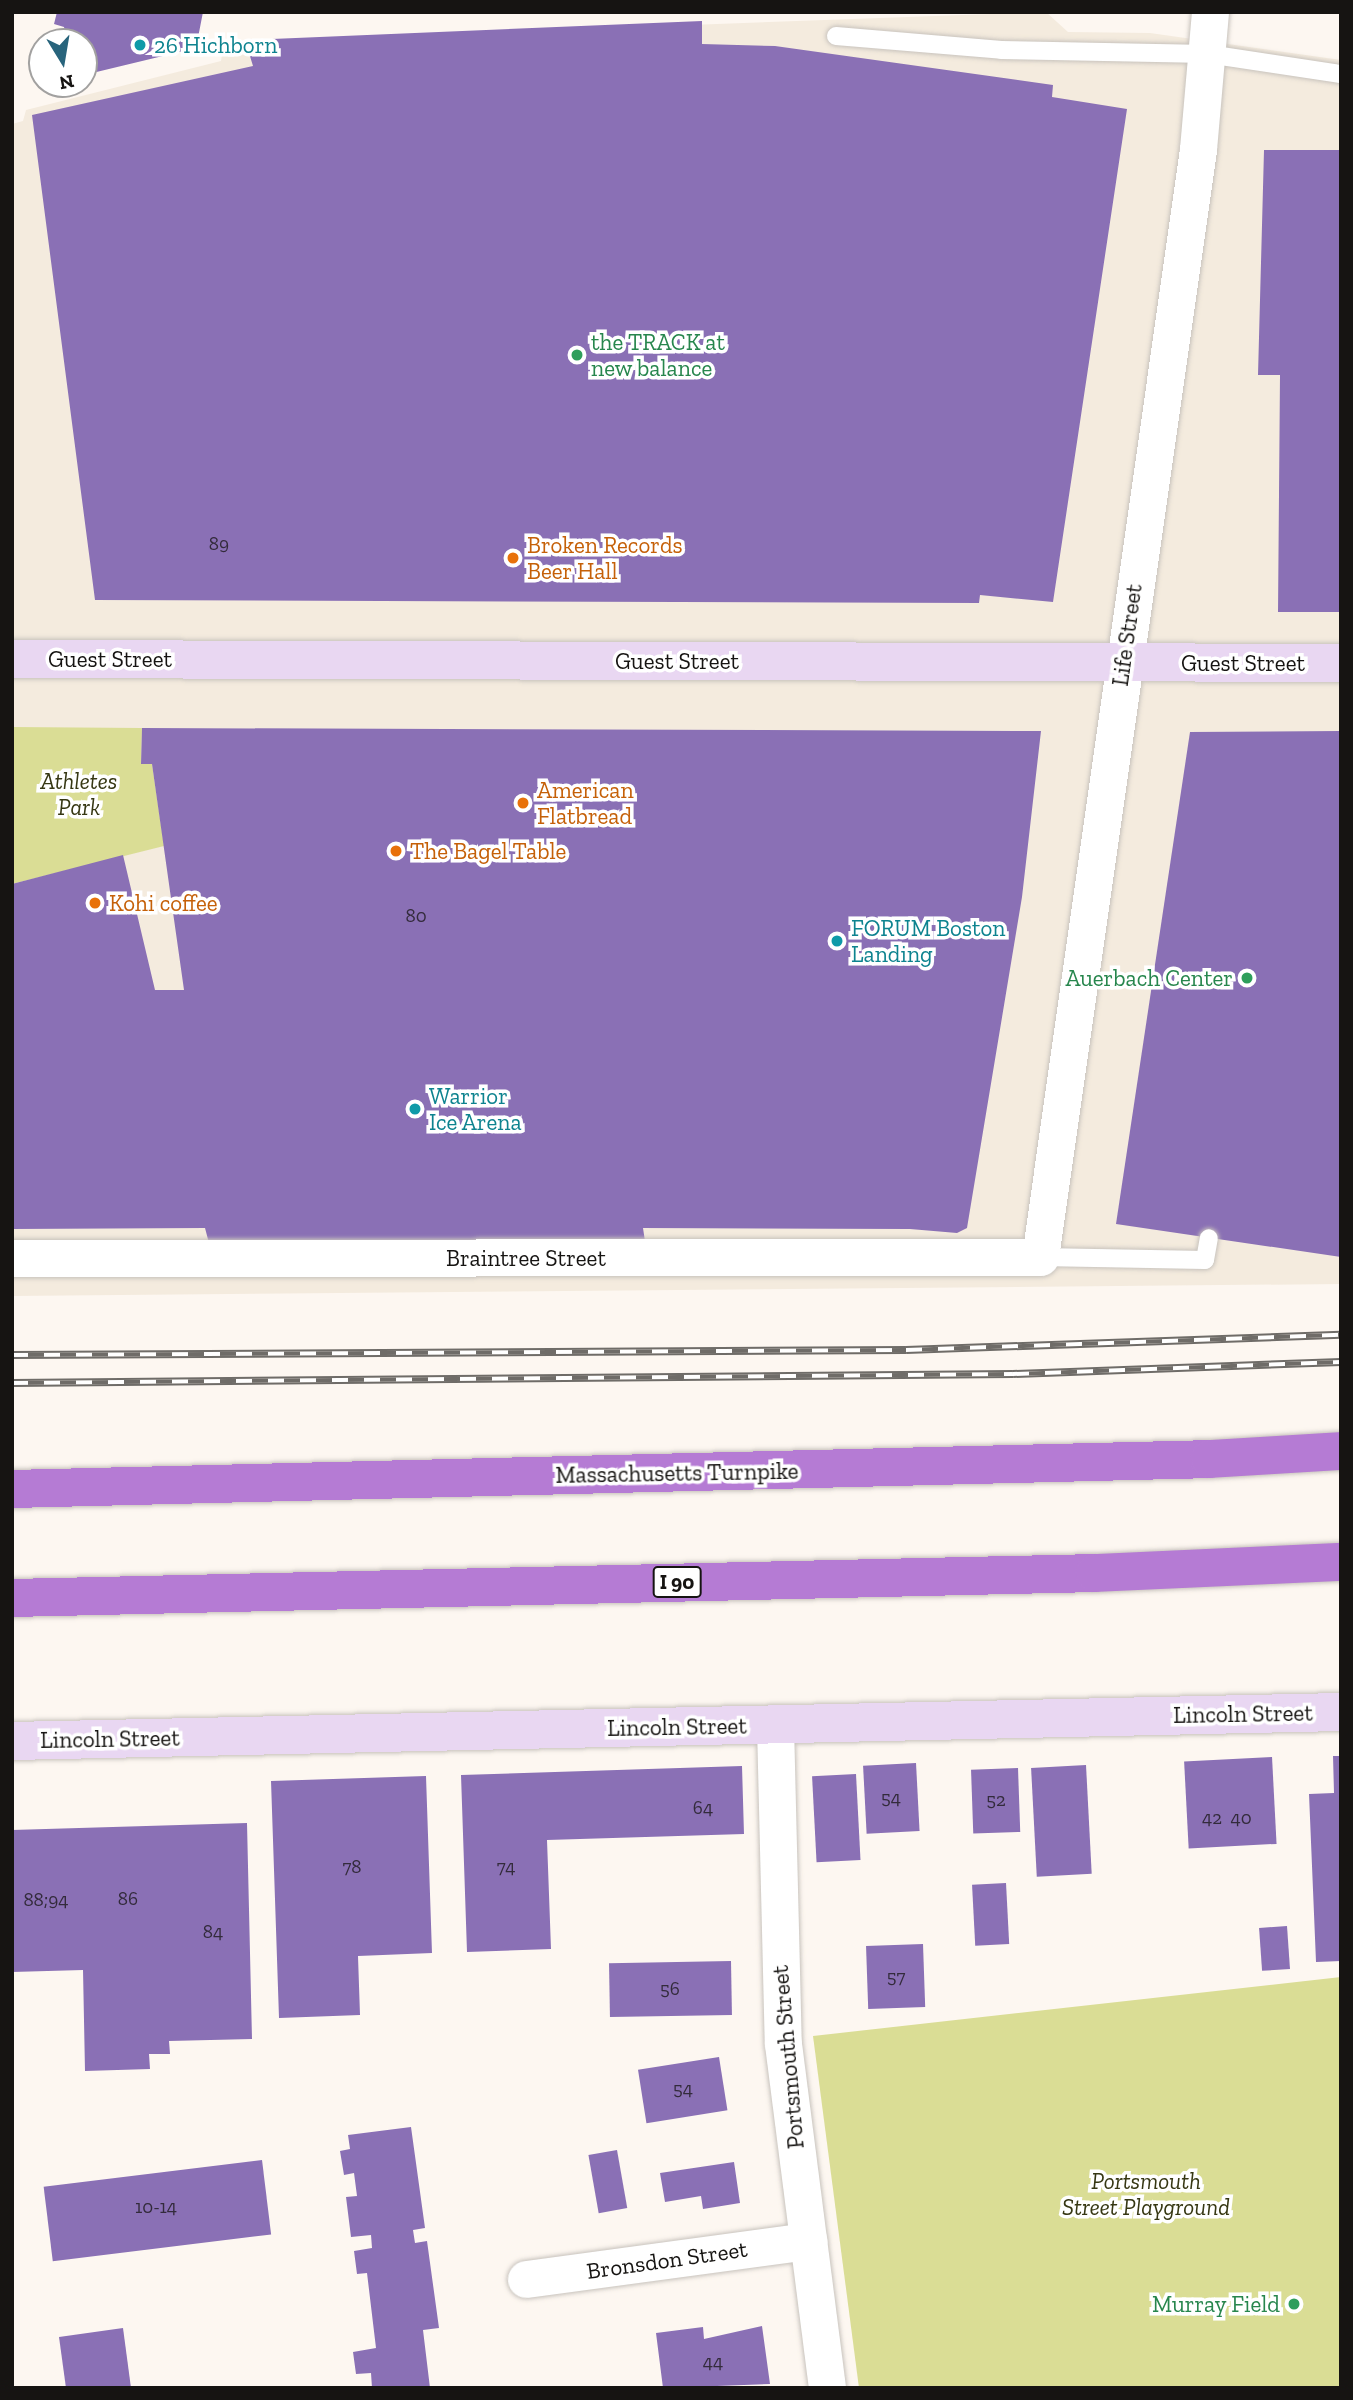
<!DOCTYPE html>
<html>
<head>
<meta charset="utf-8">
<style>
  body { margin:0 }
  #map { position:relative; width:1353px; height:2400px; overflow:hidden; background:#fdf7f1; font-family:"Zilla Slab",serif }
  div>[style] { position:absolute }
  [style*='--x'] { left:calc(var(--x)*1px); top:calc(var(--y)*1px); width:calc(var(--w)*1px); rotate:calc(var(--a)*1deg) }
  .built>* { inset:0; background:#f4ebde }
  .green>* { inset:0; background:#dadd95 }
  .building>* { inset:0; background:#8a70b5; transform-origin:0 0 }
  .roads { filter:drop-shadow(0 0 2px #c8c3bd) drop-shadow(0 0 2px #c8c3bd) }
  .lane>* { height:18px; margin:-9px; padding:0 9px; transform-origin:9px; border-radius:9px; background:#fff }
  .street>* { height:37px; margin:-18.5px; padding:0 18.5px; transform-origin:18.5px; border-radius:18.5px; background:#fff }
  .secondary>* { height:38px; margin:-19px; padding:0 19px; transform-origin:19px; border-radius:19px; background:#e9d7f2 }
  .highway>* { height:38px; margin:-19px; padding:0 19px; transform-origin:19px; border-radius:19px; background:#b57bd4 }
  .rail>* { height:8px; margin-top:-4px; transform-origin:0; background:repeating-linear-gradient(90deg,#fff 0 16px,#6f6c68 0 32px); box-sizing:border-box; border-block:2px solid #6f6c68 }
  .dots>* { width:19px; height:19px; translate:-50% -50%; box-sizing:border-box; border:4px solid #fff; border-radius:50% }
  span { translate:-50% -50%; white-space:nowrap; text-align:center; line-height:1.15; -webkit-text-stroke:7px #fff; paint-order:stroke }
  .number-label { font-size:19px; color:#332b3b }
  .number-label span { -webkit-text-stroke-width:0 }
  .shield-label span { padding:2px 5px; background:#fff; border:2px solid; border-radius:5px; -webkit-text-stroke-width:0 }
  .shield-label { font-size:21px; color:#161412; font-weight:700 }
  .culture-label { font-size:23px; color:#0d838f }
  .left { translate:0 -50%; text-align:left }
  .leisure-label { font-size:23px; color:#27864d }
  .right { translate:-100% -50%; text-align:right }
  .food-label { font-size:23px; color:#c56008 }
  .street-label { font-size:23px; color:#161412 }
  .park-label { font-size:23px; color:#363713; font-style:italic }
  .frame { position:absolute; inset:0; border:14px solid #161412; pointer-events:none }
  .north { position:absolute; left:28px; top:28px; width:70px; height:70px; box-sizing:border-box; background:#fff; border:2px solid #a2a1a0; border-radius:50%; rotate:169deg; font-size:19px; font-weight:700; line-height:28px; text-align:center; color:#161412 }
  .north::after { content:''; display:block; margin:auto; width:24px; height:32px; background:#28647c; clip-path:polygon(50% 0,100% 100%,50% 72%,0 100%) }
</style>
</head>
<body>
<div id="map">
  <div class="built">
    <div style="clip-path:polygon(1046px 12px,1068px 32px,1150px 33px,1341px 60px,1341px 1284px,12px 1296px,12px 124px,23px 121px,26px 110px,221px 61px,224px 42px)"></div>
  </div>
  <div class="green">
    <div style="clip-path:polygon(12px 727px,142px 728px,141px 764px,152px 764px,164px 846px,12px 884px)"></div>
    <div style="clip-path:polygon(1341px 1977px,1341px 2388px,859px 2388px,813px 2036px)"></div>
  </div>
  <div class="building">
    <div style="clip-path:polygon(57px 12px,203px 12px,196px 48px,84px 75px,84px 42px,67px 42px,64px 27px,54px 24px)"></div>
    <div style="clip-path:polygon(702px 21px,702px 44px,775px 46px,1053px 85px,1052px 97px,1127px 109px,1053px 602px,980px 595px,979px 603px,95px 600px,32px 115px,253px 66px,245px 40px)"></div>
    <div style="clip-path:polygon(1264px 150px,1341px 150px,1341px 612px,1278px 612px,1280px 375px,1258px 375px)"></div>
    <div style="clip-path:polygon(142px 728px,1041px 731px,1022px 897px,967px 1228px,957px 1233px,910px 1229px,643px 1228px,646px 1248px,210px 1247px,205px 1228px,12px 1229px,12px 884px,123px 855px,155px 990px,184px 990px,152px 764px,141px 764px)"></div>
    <div style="clip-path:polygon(1341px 731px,1341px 1257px,1116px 1224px,1190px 732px)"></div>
    <div style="clip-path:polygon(1333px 1756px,1341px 1756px,1341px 1961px,1316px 1962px,1309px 1794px,1334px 1793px)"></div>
    <div style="left:1272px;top:1757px;width:87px;height:88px;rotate:87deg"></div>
    <div style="left:916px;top:1763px;width:68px;height:53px;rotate:87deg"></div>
    <div style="left:1086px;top:1765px;width:109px;height:55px;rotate:87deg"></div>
    <div style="clip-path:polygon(742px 1766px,744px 1834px,547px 1840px,551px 1949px,467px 1952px,461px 1775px)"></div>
    <div style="left:1018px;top:1768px;width:64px;height:47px;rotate:88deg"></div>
    <div style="left:856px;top:1774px;width:86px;height:44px;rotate:87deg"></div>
    <div style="clip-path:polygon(426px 1776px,432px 1953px,358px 1956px,360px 2015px,279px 2018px,271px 1781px)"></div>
    <div style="clip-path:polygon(247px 1823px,252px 2039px,169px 2041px,170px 2054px,149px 2054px,150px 2069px,85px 2071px,83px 1970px,12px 1972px,12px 1830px)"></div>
    <div style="left:1006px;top:1883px;width:61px;height:34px;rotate:87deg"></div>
    <div style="left:1287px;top:1926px;width:43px;height:28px;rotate:86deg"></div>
    <div style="left:923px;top:1944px;width:63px;height:57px;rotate:88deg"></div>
    <div style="left:731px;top:1961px;width:54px;height:122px;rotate:89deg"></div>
    <div style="left:719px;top:2057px;width:54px;height:82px;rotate:81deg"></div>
    <div style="clip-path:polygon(411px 2127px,425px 2228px,413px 2230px,415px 2243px,427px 2241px,439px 2328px,423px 2330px,430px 2388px,372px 2388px,371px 2373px,356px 2374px,353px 2352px,376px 2348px,367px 2273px,357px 2274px,354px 2251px,372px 2248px,371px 2235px,351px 2237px,346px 2197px,357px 2196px,354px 2173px,344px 2175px,340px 2151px,350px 2149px,348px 2135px)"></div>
    <div style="left:617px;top:2150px;width:59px;height:29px;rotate:80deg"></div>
    <div style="left:262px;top:2160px;width:75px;height:220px;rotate:83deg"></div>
    <div style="clip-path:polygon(734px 2162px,740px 2203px,703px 2209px,701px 2196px,665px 2202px,660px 2173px)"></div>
    <div style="clip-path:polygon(762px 2326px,770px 2384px,663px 2388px,656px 2333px,703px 2327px,704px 2339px)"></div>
    <div style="clip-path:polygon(123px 2328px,131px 2388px,66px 2388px,59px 2337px)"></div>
  </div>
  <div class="roads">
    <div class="lane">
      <div style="--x:836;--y:36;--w:166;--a:4.8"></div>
      <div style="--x:1001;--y:50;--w:207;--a:1.1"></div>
      <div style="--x:1208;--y:54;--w:134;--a:8.6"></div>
      <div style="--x:1040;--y:1257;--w:165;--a:1"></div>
      <div style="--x:1205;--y:1260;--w:22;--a:-80"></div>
    </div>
    <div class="street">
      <div style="--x:12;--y:1258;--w:1028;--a:-0.06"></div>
      <div style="--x:1040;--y:1257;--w:1119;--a:-81.88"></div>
      <div style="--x:1198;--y:149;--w:138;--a:-85"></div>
      <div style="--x:775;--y:1725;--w:319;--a:88.6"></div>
      <div style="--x:783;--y:2044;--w:347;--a:82.7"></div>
      <div style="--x:526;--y:2279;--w:285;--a:-7.7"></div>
    </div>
    <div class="secondary">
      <div style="--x:12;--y:659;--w:1329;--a:0.17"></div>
      <div style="--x:12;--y:1741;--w:1329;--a:-1.25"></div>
    </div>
    <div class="highway">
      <div style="--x:12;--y:1489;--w:1198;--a:-1.43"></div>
      <div style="--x:1210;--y:1459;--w:131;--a:-3.5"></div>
      <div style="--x:12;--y:1598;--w:1083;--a:-1.32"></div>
      <div style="--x:1095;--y:1573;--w:246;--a:-2.6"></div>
    </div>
  </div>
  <div class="rail">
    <div style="--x:12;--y:1355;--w:894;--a:-0.32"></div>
    <div style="--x:906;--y:1350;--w:435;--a:-2"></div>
    <div style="--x:12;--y:1383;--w:1001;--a:-0.52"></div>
    <div style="--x:1013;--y:1374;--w:328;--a:-2.1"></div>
  </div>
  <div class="dots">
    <div style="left:140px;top:45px;background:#0f9aa8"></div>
    <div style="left:577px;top:355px;background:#2e9e5b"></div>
    <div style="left:513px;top:558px;background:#e8710a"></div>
    <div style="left:523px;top:803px;background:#e8710a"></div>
    <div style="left:396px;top:851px;background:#e8710a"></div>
    <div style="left:95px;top:903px;background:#e8710a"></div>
    <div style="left:837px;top:941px;background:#0f9aa8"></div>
    <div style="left:1247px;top:978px;background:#2e9e5b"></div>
    <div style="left:415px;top:1109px;background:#0f9aa8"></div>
    <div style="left:1294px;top:2304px;background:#2e9e5b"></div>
  </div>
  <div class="number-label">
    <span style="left:219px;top:544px">89</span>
    <span style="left:416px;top:916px">80</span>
    <span style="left:891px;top:1798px">54</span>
    <span style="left:996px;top:1800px">52</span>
    <span style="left:703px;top:1808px">64</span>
    <span style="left:1212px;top:1818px">42</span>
    <span style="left:1241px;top:1818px">40</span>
    <span style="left:352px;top:1867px">78</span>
    <span style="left:506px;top:1867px">74</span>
    <span style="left:128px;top:1899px">86</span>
    <span style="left:46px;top:1900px">88;94</span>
    <span style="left:213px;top:1932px">84</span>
    <span style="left:896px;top:1977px">57</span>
    <span style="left:670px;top:1989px">56</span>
    <span style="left:683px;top:2089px">54</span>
    <span style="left:156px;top:2207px">10-14</span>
    <span style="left:713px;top:2362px">44</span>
  </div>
  <div class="shield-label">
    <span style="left:677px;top:1582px">I 90</span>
  </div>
  <div class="culture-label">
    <span class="left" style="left:154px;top:45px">26 Hichborn</span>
    <span class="left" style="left:851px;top:941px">FORUM Boston<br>Landing</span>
    <span class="left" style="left:429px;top:1109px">Warrior<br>Ice Arena</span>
  </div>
  <div class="leisure-label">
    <span class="left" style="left:591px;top:355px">the TRACK at<br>new balance</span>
    <span class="right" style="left:1233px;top:978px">Auerbach Center</span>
    <span class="right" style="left:1280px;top:2304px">Murray Field</span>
  </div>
  <div class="food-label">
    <span class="left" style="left:527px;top:558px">Broken Records<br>Beer Hall</span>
    <span class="left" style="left:537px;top:803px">American<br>Flatbread</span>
    <span class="left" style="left:410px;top:851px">The Bagel Table</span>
    <span class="left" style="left:109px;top:903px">Kohi coffee</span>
  </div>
  <div class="street-label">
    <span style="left:1127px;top:635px;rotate:-82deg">Life Street</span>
    <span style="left:110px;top:659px">Guest Street</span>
    <span style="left:677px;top:661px">Guest Street</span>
    <span style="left:1243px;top:663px">Guest Street</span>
    <span style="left:526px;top:1258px">Braintree Street</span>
    <span style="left:677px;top:1473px;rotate:-1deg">Massachusetts Turnpike</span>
    <span style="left:1243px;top:1714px;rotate:-1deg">Lincoln Street</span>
    <span style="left:677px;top:1727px;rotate:-1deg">Lincoln Street</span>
    <span style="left:110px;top:1739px;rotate:-1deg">Lincoln Street</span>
    <span style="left:788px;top:2057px;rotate:-95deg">Portsmouth Street</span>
    <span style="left:667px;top:2260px;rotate:-8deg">Bronsdon Street</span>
  </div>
  <div class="park-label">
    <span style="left:79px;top:794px">Athletes<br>Park</span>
    <span style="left:1146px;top:2194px">Portsmouth<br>Street Playground</span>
  </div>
  <div class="frame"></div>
  <div class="north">N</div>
</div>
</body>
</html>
